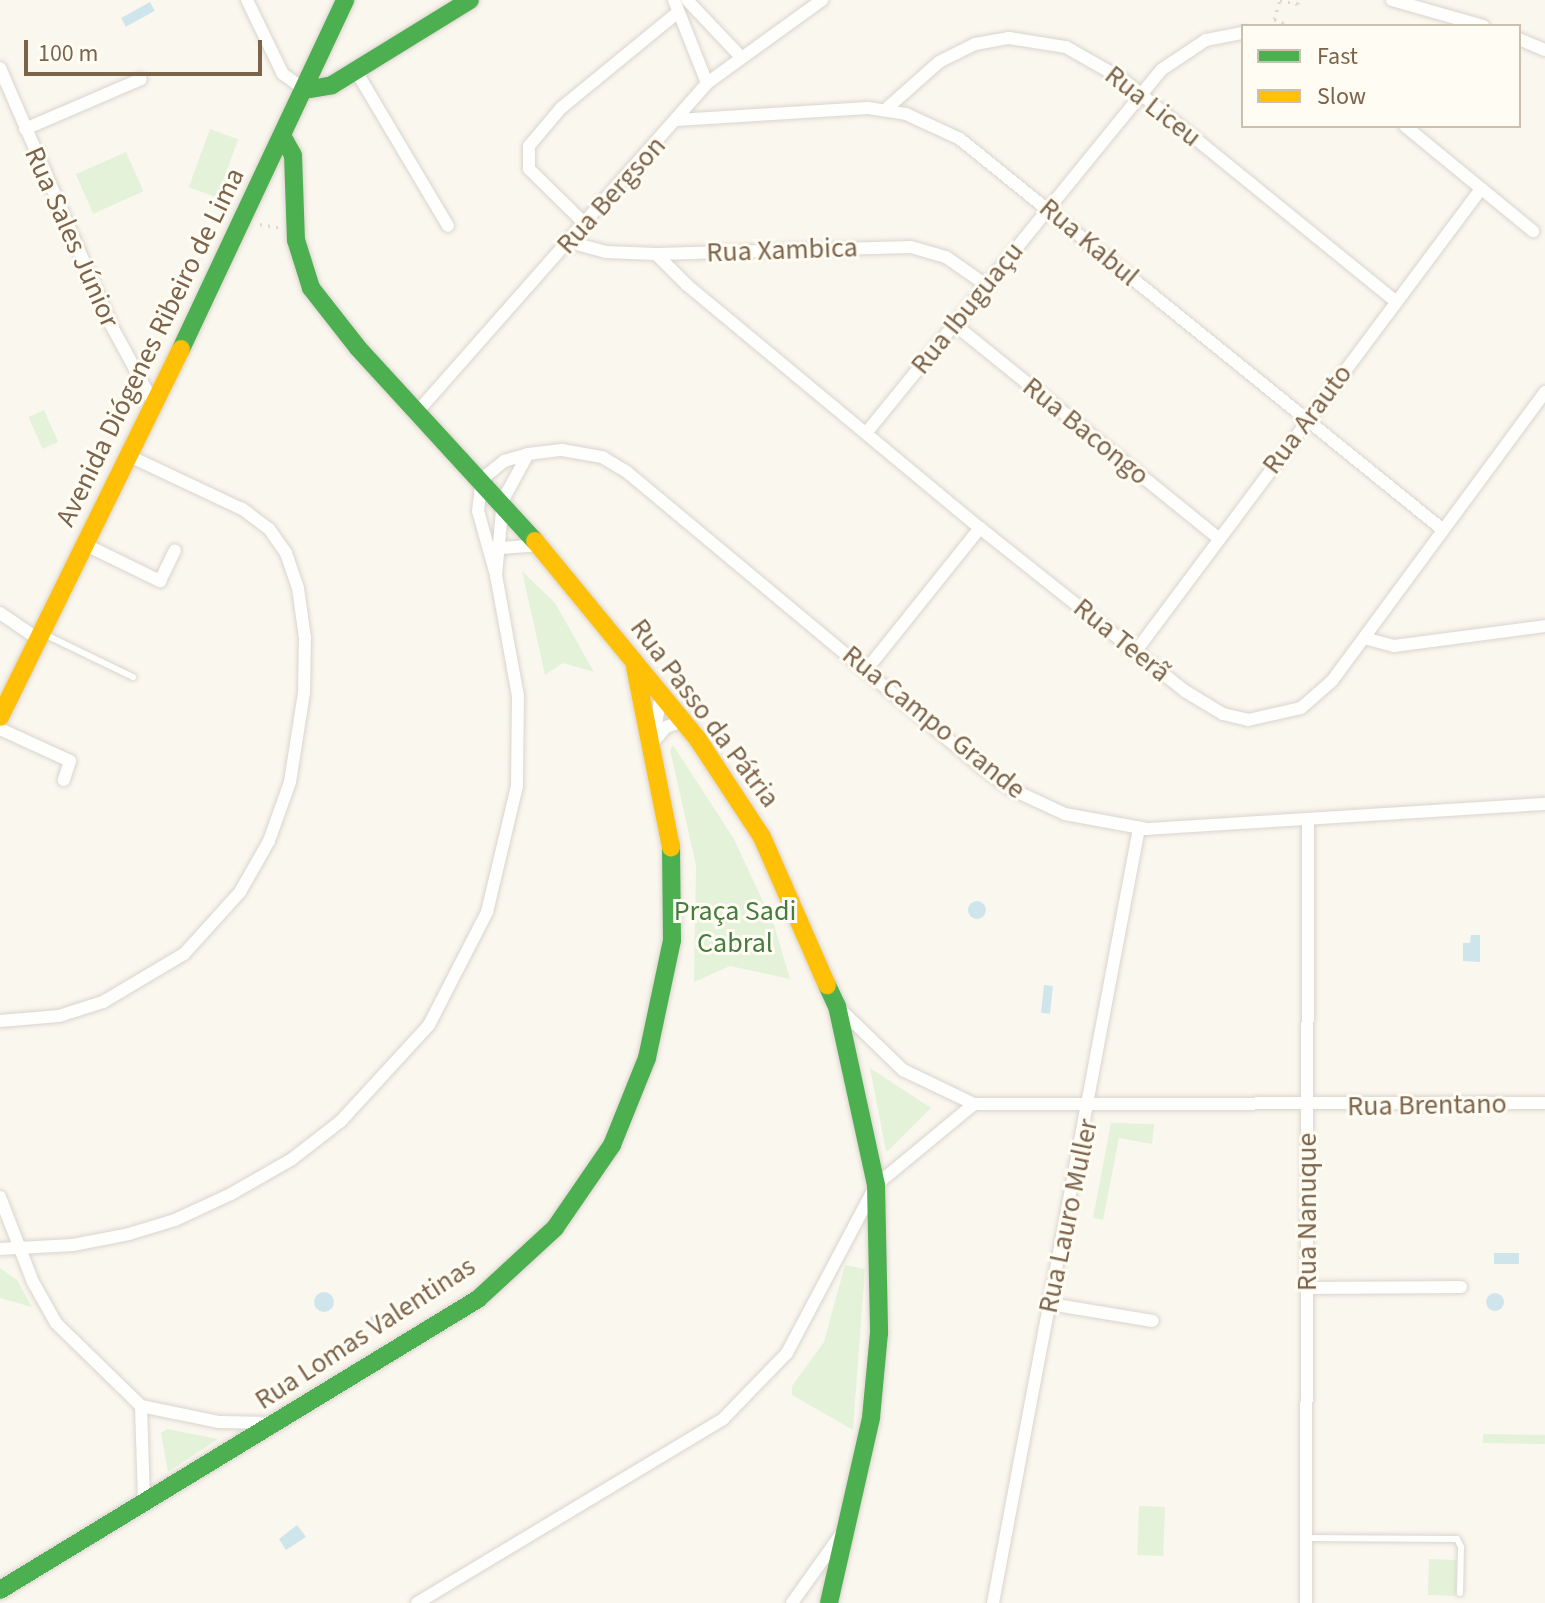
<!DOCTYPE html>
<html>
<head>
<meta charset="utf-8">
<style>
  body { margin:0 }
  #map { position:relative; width:1545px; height:1603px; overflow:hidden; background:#faf7ef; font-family:"Source Sans 3",sans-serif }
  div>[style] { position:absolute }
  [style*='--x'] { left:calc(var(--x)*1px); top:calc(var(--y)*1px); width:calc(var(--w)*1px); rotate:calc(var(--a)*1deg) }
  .green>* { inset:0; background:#e3f2d9; transform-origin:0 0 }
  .water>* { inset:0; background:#cfe5ec; transform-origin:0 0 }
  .round { border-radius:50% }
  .path>* { height:3px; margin-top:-1.5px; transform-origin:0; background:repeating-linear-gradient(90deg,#ddd7cf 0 2px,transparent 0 8px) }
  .roads { filter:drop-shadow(0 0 2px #dad4cd) drop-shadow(0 0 2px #dad4cd) }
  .lane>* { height:6px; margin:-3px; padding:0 3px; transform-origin:3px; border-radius:3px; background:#fefefd }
  .street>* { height:12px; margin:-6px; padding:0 6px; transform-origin:6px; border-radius:6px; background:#fefefd }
  .fast>* { height:18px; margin:-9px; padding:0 9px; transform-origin:9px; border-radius:9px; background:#4caf50 }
  .slow>* { height:18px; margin:-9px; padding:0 9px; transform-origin:9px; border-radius:9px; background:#ffc107 }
  span { translate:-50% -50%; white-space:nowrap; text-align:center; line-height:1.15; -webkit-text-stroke:6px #fffcf3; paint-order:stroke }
  .street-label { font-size:28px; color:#7c644b }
  .park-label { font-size:28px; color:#477c3f }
  .legend { position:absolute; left:1241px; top:24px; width:280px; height:104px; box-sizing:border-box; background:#fffcf3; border:2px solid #cbbfb0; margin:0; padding:10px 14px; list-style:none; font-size:24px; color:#7c644b }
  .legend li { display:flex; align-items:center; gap:16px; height:40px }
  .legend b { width:40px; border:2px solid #cbbfb0 }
  .scale { position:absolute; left:24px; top:40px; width:238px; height:36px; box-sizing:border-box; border:4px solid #7c644b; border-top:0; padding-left:10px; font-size:24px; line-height:28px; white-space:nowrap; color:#7c644b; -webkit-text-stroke:6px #fffcf3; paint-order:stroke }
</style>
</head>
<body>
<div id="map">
  <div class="green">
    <div style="left:210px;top:129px;width:30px;height:62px;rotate:20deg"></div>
    <div style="left:126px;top:152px;width:43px;height:55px;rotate:66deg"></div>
    <div style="left:44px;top:410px;width:35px;height:17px;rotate:66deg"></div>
    <div style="clip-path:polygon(522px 571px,555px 603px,594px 672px,563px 663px,545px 675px)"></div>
    <div style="clip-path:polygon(673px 745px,734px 839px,774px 925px,790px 979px,730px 966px,694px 982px,696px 865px,670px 750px)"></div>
    <div style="clip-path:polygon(870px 1068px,931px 1108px,888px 1151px,886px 1151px)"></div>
    <div style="clip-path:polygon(1111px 1123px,1154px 1124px,1152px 1144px,1119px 1138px,1103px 1220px,1093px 1218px)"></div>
    <div style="clip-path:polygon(845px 1265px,865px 1269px,853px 1430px,792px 1395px,792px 1386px,824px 1342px)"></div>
    <div style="clip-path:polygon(0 1268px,17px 1280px,32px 1307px,0 1298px)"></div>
    <div style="clip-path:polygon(167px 1429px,218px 1439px,168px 1472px,161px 1433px)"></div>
    <div style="left:1483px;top:1434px;width:62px;height:9px;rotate:1deg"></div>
    <div style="left:1139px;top:1506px;width:26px;height:49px;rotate:2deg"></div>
    <div style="left:1429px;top:1559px;width:28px;height:36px;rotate:2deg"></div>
  </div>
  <div class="water">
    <div style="left:150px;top:2px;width:10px;height:33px;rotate:61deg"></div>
    <div class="round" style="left:968px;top:901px;width:18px;height:18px"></div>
    <div style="clip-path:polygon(1471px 935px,1480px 935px,1480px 962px,1463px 961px,1463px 943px,1470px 943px)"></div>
    <div style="left:1044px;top:985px;width:9px;height:28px;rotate:6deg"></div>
    <div style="left:1494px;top:1253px;width:25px;height:11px"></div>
    <div class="round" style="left:314px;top:1292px;width:20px;height:20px"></div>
    <div class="round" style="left:1486px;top:1293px;width:18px;height:18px"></div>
    <div class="round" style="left:369px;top:1313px;width:18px;height:18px"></div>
    <div style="clip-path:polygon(297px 1525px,306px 1537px,286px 1550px,279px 1539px)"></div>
  </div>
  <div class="path">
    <div style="--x:1291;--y:26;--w:18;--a:-158"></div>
    <div style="--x:1274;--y:19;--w:20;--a:-72"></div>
    <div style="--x:1280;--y:0;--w:18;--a:13"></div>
    <div style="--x:1298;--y:4;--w:4;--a:-76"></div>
    <div style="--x:260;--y:224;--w:20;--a:11"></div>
  </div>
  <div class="roads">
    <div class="lane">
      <div style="--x:44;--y:634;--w:99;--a:25.8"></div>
      <div style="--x:1306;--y:1538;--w:151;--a:0.4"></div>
      <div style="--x:1457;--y:1539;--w:9;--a:63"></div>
      <div style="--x:1461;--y:1547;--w:46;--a:91.2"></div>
    </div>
    <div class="street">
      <div style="--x:247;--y:0;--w:82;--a:64.1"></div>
      <div style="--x:283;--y:74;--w:27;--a:36"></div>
      <div style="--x:674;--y:0;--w:89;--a:68.3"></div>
      <div style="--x:687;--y:0;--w:77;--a:46.6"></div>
      <div style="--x:1392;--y:0;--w:95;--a:15.9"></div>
      <div style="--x:1519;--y:39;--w:28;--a:23"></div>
      <div style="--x:0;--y:68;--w:280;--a:66.6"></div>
      <div style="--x:111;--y:325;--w:88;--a:61.4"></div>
      <div style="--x:356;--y:71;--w:180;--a:59.3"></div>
      <div style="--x:885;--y:110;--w:72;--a:-41.6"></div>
      <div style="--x:939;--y:62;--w:40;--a:-26.6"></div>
      <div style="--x:975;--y:44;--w:35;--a:-10"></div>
      <div style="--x:1009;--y:38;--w:58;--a:9"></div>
      <div style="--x:1066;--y:47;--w:64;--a:29.7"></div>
      <div style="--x:1122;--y:79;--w:353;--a:39.1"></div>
      <div style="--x:677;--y:120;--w:191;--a:-3.6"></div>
      <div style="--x:868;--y:108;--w:38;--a:9"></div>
      <div style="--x:906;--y:114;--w:60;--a:24.8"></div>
      <div style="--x:960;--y:139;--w:620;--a:38.98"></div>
      <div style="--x:1405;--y:126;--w:166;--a:39.4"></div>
      <div style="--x:25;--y:129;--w:126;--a:-23.3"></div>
      <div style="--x:585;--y:224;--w:78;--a:-135.5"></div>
      <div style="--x:529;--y:169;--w:23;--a:-90"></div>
      <div style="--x:529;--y:146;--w:50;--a:-49.9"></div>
      <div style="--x:561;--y:108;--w:150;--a:-39.3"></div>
      <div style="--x:569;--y:242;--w:38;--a:15"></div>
      <div style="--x:606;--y:252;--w:50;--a:2.3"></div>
      <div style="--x:656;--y:254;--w:255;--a:-1.6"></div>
      <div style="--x:911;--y:247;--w:36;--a:16"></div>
      <div style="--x:946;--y:257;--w:49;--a:35"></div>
      <div style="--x:656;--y:254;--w:44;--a:45"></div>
      <div style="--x:687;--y:285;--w:381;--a:39.7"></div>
      <div style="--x:980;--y:528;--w:262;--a:38.5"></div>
      <div style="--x:1185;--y:691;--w:44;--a:31.2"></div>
      <div style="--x:1223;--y:714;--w:26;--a:13"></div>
      <div style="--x:1248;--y:720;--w:54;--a:-12.8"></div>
      <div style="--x:1301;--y:708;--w:41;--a:-41.1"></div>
      <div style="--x:1332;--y:681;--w:359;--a:-53.6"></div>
      <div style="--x:954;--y:324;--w:338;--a:39"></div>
      <div style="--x:419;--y:410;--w:436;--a:-48.6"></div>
      <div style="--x:707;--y:83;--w:142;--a:-35.8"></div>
      <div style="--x:867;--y:432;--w:466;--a:-50.9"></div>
      <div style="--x:1161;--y:70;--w:54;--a:-33.7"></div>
      <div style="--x:1206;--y:40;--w:38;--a:-11"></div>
      <div style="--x:528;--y:454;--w:52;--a:118.5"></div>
      <div style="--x:503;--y:500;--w:75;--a:95.3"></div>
      <div style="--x:496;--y:575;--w:66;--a:-105.7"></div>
      <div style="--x:478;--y:511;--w:32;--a:-83"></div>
      <div style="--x:482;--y:479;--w:28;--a:-39"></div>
      <div style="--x:504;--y:461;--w:25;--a:-16"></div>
      <div style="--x:528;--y:454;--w:34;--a:-7"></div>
      <div style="--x:562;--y:450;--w:41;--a:9.9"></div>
      <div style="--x:602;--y:457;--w:29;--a:31"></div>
      <div style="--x:627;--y:472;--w:461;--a:39.8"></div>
      <div style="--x:981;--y:767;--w:35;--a:37"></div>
      <div style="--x:1009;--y:788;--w:62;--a:24.9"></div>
      <div style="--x:1065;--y:814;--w:83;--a:10.4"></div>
      <div style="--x:1147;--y:829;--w:399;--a:-3.6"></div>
      <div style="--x:84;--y:544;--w:85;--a:26"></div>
      <div style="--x:160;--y:581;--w:34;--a:-64"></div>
      <div style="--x:501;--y:548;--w:40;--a:-4.3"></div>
      <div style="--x:0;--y:613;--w:46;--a:34.4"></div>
      <div style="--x:1364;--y:638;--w:31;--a:15"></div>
      <div style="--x:1394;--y:646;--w:152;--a:-7.5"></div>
      <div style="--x:1136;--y:651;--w:577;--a:-53.25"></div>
      <div style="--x:867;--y:669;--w:181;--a:-51.3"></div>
      <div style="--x:0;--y:729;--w:77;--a:24.6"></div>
      <div style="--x:70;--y:761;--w:20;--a:108"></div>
      <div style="--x:654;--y:738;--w:45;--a:-81"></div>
      <div style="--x:654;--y:741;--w:18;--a:-49"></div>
      <div style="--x:666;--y:727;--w:18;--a:-19"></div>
      <div style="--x:838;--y:1007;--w:91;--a:44.1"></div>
      <div style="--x:903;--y:1070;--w:79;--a:25.6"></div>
      <div style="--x:974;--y:1104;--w:571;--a:-0.1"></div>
      <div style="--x:0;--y:1021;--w:59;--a:-4.8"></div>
      <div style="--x:59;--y:1016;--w:46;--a:-17.7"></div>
      <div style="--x:103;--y:1002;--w:94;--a:-30.7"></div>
      <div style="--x:184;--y:954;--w:84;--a:-47.9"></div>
      <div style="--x:240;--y:892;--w:59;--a:-60.4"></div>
      <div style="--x:269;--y:841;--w:63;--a:-70.4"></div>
      <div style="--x:290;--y:782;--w:90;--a:-81.1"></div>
      <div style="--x:304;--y:693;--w:55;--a:-89"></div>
      <div style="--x:305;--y:638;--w:50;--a:-98"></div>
      <div style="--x:298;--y:588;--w:37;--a:-109"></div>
      <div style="--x:286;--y:553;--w:29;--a:-125"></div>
      <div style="--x:269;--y:529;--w:34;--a:-143"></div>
      <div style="--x:242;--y:509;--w:127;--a:-154.8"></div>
      <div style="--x:0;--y:1197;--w:91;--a:68.8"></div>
      <div style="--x:33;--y:1282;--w:47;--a:60.7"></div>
      <div style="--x:56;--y:1323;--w:119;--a:44.3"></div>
      <div style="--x:141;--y:1406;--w:96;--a:88.2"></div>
      <div style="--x:0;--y:1249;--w:73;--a:-3.1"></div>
      <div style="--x:73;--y:1245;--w:57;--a:-11.1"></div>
      <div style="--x:129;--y:1234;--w:48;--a:-16.9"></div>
      <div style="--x:175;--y:1220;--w:62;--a:-24.9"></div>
      <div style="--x:231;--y:1194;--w:70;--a:-29.8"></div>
      <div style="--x:292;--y:1159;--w:62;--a:-37.8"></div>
      <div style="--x:341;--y:1121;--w:130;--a:-47.5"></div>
      <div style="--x:429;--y:1025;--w:127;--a:-62.8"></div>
      <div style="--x:487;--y:912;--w:130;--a:-76.6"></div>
      <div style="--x:517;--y:786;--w:90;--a:-89.4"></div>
      <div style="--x:518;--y:696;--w:123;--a:-100.3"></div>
      <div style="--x:1308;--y:1288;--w:153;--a:-0.4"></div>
      <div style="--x:1050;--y:1304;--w:104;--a:9.4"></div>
      <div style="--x:141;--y:1406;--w:80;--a:11.6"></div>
      <div style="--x:219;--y:1422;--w:53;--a:1.1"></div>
      <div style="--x:417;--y:1603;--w:357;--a:-31"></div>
      <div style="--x:723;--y:1419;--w:92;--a:-45.9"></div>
      <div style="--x:787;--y:1353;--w:190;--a:-62.1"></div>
      <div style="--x:876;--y:1185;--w:127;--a:-39.6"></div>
      <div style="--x:792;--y:1603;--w:86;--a:-54.5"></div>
      <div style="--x:993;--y:1603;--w:789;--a:-79.33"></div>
      <div style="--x:1306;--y:1603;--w:783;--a:-89.85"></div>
    </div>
    <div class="fast">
      <div style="--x:305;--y:90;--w:27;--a:-10"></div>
      <div style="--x:332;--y:85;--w:162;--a:-31.6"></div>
      <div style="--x:284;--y:139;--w:18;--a:61"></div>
      <div style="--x:293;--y:155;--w:85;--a:88"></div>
      <div style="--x:296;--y:240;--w:50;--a:72.6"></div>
      <div style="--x:311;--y:288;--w:76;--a:51.9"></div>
      <div style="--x:358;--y:348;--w:262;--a:47.5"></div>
      <div style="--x:181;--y:349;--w:386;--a:-64.8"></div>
      <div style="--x:827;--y:985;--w:23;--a:65"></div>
      <div style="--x:837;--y:1006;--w:183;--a:77.7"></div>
      <div style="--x:876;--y:1185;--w:148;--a:88.8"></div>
      <div style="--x:879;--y:1333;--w:85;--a:95.4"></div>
      <div style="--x:871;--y:1418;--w:190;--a:102.8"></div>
      <div style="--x:0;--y:1590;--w:560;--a:-31.33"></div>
      <div style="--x:478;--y:1299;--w:105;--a:-42.7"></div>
      <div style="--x:555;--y:1228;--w:101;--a:-55.5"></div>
      <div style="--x:612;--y:1145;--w:94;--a:-68.1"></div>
      <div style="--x:647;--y:1058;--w:121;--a:-78"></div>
      <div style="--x:672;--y:940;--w:93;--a:-90.6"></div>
    </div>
    <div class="slow">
      <div style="--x:535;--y:541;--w:255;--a:50.6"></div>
      <div style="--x:697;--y:738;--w:118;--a:56.7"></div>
      <div style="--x:762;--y:837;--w:162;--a:66.3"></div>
      <div style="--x:635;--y:667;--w:184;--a:78.7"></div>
      <div style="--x:0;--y:717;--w:410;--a:-63.8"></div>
    </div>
  </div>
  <div class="street-label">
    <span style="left:1153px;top:106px;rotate:38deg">Rua Liceu</span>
    <span style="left:611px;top:195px;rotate:-48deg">Rua Bergson</span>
    <span style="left:72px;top:237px;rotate:66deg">Rua Sales Júnior</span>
    <span style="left:1089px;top:242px;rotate:40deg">Rua Kabul</span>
    <span style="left:782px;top:250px;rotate:-2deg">Rua Xambica</span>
    <span style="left:967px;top:308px;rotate:-51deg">Rua Ibuguaçu</span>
    <span style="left:150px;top:347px;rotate:-64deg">Avenida Diógenes Ribeiro de Lima</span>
    <span style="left:1307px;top:419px;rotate:-53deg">Rua Arauto</span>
    <span style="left:1086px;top:431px;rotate:39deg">Rua Bacongo</span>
    <span style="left:1122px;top:640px;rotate:39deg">Rua Teerã</span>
    <span style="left:705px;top:713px;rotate:53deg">Rua Passo da Pátria</span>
    <span style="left:934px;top:722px;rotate:39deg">Rua Campo Grande</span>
    <span style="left:1427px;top:1105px;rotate:-1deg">Rua Brentano</span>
    <span style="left:1307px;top:1212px;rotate:-90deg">Rua Nanuque</span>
    <span style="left:1068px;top:1216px;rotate:-78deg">Rua Lauro Muller</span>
    <span style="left:365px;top:1333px;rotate:-33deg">Rua Lomas Valentinas</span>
  </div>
  <div class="park-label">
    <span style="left:735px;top:927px">Praça Sadi<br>Cabral</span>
  </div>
  <ul class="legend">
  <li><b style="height:10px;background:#4caf50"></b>Fast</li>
  <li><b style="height:10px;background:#ffc107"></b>Slow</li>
  </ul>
  <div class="scale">100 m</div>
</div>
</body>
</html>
